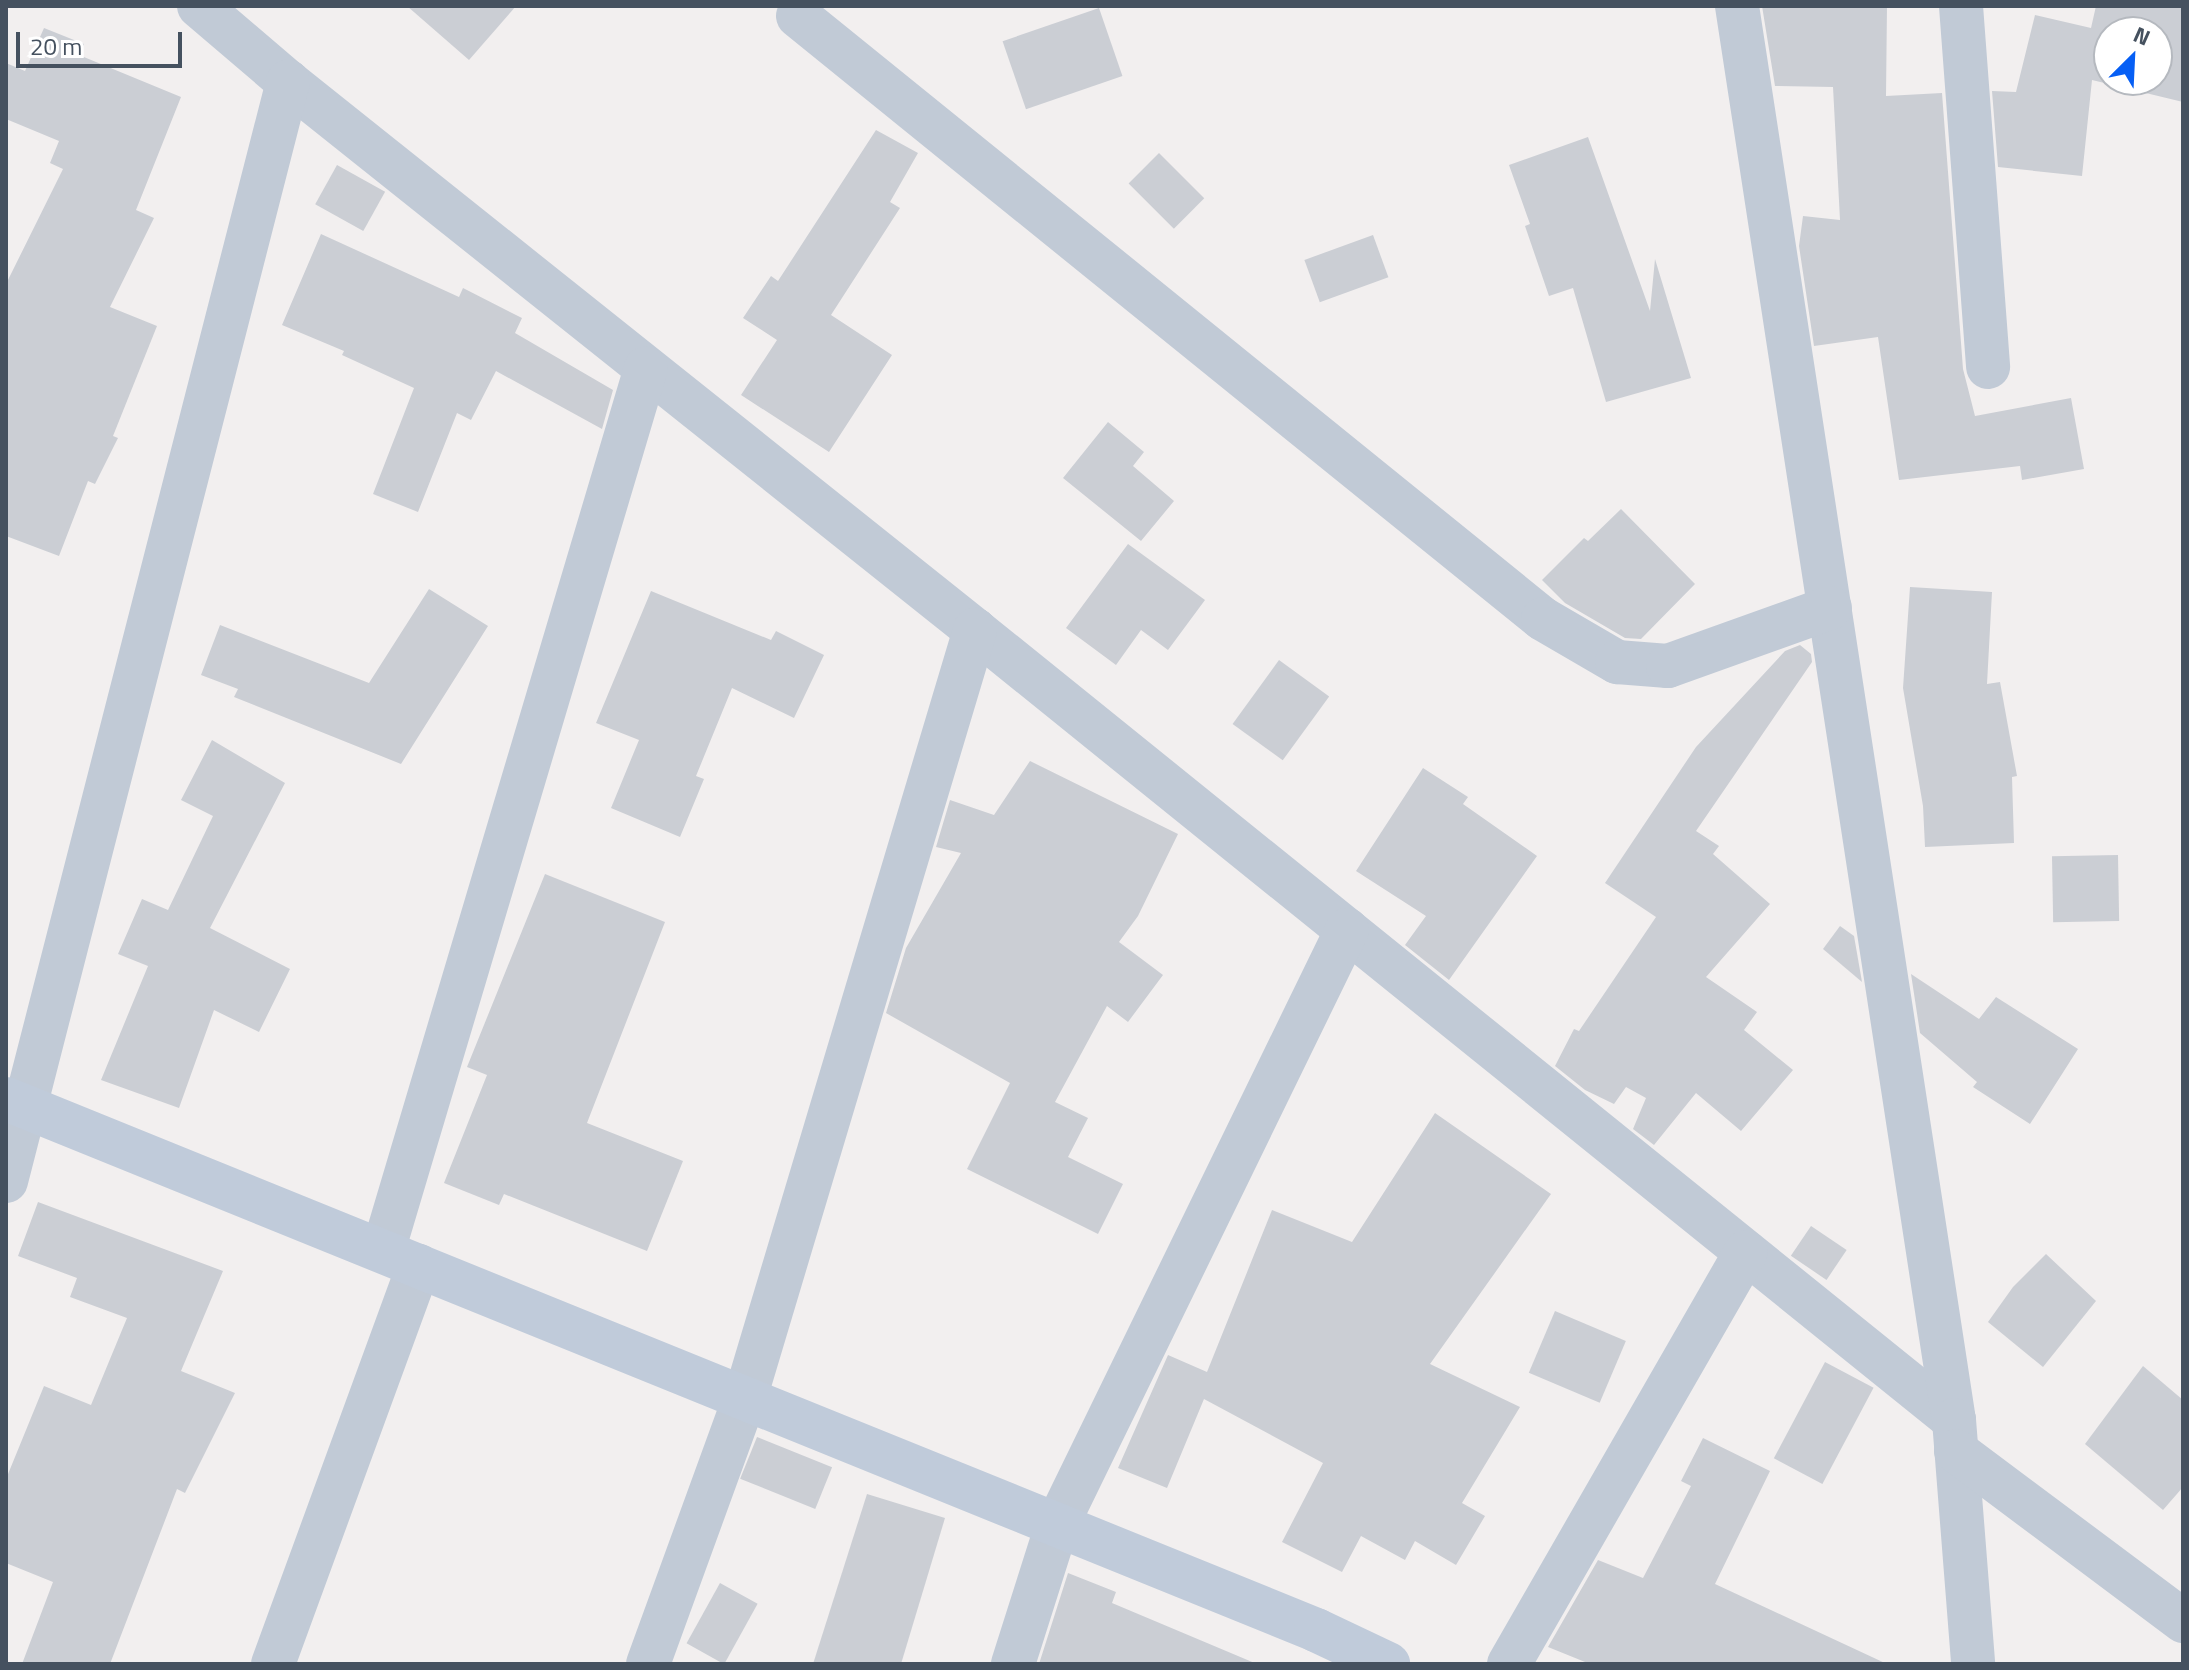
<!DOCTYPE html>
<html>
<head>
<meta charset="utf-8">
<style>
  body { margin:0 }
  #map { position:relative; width:2189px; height:1670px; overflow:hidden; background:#f2efef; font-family:"Titillium Web",sans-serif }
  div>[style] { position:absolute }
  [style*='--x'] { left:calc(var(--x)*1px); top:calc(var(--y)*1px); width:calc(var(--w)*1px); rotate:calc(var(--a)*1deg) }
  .building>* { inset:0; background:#cbced4; transform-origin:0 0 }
  .street>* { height:44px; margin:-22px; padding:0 22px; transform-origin:22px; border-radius:22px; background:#c1cad6 }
  .secondary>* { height:44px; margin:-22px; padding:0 22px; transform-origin:22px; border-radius:22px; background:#c0cbda }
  span { translate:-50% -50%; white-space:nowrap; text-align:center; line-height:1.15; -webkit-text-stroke:6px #fff; paint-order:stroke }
  .frame { position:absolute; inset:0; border:8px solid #45515f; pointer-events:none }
  .north { position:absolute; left:2093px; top:16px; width:80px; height:80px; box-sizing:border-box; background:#fff; border:2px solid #b5b9bf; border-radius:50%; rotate:24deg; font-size:22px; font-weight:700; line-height:32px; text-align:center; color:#45515f }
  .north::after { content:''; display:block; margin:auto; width:28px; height:36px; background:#065ff5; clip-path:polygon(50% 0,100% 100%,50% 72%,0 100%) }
  .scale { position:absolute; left:16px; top:32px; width:166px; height:36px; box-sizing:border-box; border:4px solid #45515f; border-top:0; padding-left:10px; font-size:24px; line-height:28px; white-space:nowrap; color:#45515f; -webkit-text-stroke:6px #fff; paint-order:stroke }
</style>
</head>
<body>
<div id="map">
  <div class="building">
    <div style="clip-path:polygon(407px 6px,516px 6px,469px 60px)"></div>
    <div style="clip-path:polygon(1762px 6px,1887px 6px,1886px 96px,1942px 93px,1963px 369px,1975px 416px,2071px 398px,2084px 469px,2022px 480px,2020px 466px,1899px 480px,1878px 337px,1814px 346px,1799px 246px,1803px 216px,1840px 220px,1833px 87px,1775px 86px)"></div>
    <div style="clip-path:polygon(evenodd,2096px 6px,2183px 6px,2183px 102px,2092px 80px,2082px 176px,1998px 167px,1992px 91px,2016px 92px,2035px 15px,2091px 28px,2096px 6px,2109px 32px,2157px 32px,2157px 80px,2109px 80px,2109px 32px)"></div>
    <div style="left:1099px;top:8px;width:72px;height:102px;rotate:71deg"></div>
    <div style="clip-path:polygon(44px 28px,84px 44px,79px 55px,181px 97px,136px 210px,154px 218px,110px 307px,157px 326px,113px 436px,118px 438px,95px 484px,88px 481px,59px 556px,6px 536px,6px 284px,63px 169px,50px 163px,59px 141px,6px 119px,6px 63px,25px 71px)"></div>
    <div style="clip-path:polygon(876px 130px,918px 153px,890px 202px,900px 208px,831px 315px,892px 355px,829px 452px,741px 395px,777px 340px,743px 318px,771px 276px,778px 281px)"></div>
    <div style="clip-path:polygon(1588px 137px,1650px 311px,1655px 259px,1691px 378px,1606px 402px,1573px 288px,1549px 296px,1525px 226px,1530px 224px,1509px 165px)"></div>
    <div style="left:1159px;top:153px;width:64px;height:43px;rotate:45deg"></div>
    <div style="left:337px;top:165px;width:55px;height:45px;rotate:29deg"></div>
    <div style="clip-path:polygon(321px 234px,459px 297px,463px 288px,522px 318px,515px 333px,613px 390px,602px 429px,496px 371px,471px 420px,457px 413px,418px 512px,373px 494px,414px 388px,342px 355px,344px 351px,282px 325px)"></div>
    <div style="left:1373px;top:235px;width:45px;height:73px;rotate:70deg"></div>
    <div style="clip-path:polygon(1108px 422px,1144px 452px,1133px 466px,1174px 501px,1141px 541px,1063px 478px)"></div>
    <div style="clip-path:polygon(1621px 509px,1695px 584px,1641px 639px,1625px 638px,1565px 603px,1542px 580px,1584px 538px,1588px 541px)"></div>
    <div style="clip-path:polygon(1128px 544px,1205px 600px,1168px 650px,1141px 630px,1116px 665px,1066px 628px)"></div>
    <div style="clip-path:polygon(1910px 587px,1992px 592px,1987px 684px,2000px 682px,2017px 776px,2012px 777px,2014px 843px,1925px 847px,1923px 806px,1903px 688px)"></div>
    <div style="clip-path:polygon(429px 589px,488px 626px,401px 764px,234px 697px,238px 689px,201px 675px,220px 625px,369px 683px)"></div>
    <div style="clip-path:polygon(651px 591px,771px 640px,776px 631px,824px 655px,794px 718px,732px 688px,696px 776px,704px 779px,680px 837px,611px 808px,639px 740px,596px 723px)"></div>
    <div style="clip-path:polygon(1800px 645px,1811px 654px,1812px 662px,1696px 831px,1719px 846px,1713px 854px,1770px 904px,1706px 977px,1757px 1012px,1744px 1030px,1793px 1070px,1741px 1131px,1696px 1093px,1654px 1145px,1633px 1129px,1646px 1098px,1626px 1087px,1614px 1104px,1585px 1090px,1555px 1066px,1574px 1029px,1579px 1031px,1656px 917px,1605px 883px,1696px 747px,1785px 651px)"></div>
    <div style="left:1279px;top:660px;width:62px;height:79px;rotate:36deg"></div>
    <div style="clip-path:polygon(212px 740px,285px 783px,210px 928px,290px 969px,259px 1032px,214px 1010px,179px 1108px,101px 1080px,148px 966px,118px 954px,142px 899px,168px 910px,213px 816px,181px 800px)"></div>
    <div style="clip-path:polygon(1030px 761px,1178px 834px,1138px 916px,1119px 942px,1163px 975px,1128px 1022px,1107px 1006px,1055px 1102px,1088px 1118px,1068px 1157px,1123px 1184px,1098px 1234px,967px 1169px,1010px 1083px,886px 1013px,906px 948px,961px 853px,936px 847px,950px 800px,994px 815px)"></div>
    <div style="clip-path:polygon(1423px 768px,1468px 797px,1463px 804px,1537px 856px,1449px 980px,1405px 945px,1426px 916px,1356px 871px)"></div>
    <div style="left:2118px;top:855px;width:66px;height:66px;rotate:89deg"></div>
    <div style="clip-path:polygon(545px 874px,665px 922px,587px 1123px,683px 1161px,647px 1251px,504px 1194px,499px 1205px,444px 1183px,487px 1075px,467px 1067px)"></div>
    <div style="clip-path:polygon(1840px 926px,1854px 936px,1862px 982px,1823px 949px)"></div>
    <div style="clip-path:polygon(1911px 974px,1979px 1019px,1996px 997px,2078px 1049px,2030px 1124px,1973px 1087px,1977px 1082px,1920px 1033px)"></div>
    <div style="clip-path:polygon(1435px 1113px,1551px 1194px,1430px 1364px,1520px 1407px,1462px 1503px,1485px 1516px,1456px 1565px,1415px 1541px,1405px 1560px,1361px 1536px,1342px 1572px,1282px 1542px,1323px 1463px,1204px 1399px,1167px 1488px,1118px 1468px,1168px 1355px,1207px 1372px,1272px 1210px,1352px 1242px)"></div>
    <div style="clip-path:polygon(38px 1202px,223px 1271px,181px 1371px,235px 1393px,185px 1493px,177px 1489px,110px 1664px,22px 1664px,53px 1582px,6px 1563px,6px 1479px,44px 1386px,91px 1405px,127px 1318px,70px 1297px,77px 1278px,18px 1256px)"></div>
    <div style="left:1811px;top:1226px;width:43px;height:36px;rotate:34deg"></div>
    <div style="clip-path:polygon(2046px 1254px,2096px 1301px,2043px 1367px,1988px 1322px,2013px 1287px)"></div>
    <div style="left:1555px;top:1311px;width:77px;height:67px;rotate:23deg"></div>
    <div style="left:1825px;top:1362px;width:55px;height:109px;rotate:28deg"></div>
    <div style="clip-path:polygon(2143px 1366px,2183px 1400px,2183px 1487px,2163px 1510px,2085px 1444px)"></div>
    <div style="left:757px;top:1437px;width:81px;height:45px;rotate:22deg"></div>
    <div style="clip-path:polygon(1703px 1438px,1770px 1471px,1715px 1584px,1887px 1664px,1590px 1664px,1548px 1647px,1598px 1560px,1643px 1578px,1691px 1486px,1681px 1481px)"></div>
    <div style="clip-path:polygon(867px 1494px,945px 1518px,901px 1664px,813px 1664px)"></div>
    <div style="clip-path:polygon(1068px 1573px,1116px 1592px,1112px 1603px,1257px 1664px,1039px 1664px)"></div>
    <div style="left:720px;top:1583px;width:43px;height:69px;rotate:29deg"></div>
  </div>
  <div class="street">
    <div style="--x:199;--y:6;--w:117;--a:40.5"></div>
    <div style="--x:288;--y:82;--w:879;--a:38.58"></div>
    <div style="--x:975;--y:630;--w:1258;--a:38.9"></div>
    <div style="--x:1737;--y:6;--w:1431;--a:81.28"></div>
    <div style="--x:1954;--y:1420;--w:245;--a:85.5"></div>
    <div style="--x:1961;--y:6;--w:362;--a:85.7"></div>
    <div style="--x:798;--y:16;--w:958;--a:38.99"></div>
    <div style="--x:1543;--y:619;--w:86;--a:30.2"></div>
    <div style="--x:1617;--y:662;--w:51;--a:4.5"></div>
    <div style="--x:1668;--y:666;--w:172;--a:-19.7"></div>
    <div style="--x:6;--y:1181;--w:1135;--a:-75.61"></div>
    <div style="--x:383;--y:1251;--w:921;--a:-73.41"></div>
    <div style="--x:1956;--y:1451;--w:284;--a:36.8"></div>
    <div style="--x:273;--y:1664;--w:424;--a:-69.9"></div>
    <div style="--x:648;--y:1664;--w:283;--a:-70"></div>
    <div style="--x:745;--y:1398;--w:802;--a:-73.33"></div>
    <div style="--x:1013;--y:1664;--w:146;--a:-72.4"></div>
    <div style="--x:1057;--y:1525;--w:662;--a:-64.02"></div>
    <div style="--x:1509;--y:1664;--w:475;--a:-60.1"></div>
  </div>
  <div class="secondary">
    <div style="--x:6;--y:1099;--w:1414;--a:22.06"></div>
    <div style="--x:1316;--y:1630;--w:80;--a:25.3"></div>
  </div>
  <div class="frame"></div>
  <div class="north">N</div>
  <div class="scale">20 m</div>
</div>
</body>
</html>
